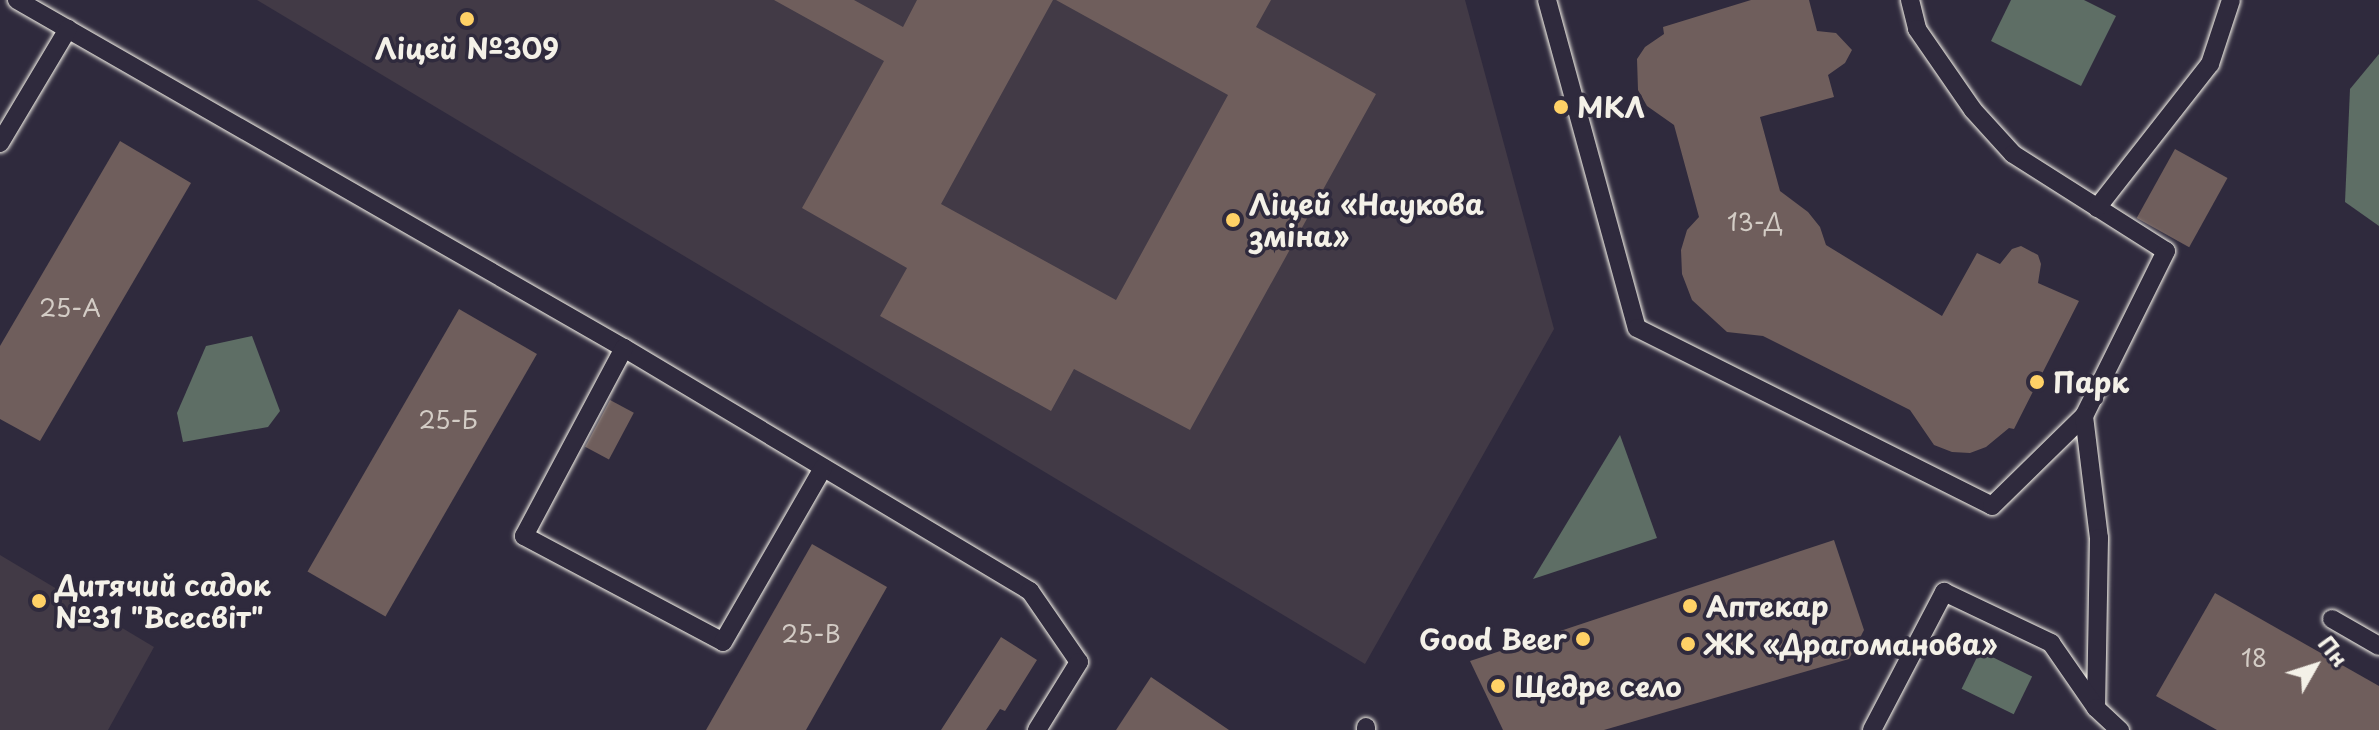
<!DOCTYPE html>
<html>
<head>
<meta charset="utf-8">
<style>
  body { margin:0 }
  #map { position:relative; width:2379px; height:730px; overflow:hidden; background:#2f2a3d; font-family:"Playpen Sans",sans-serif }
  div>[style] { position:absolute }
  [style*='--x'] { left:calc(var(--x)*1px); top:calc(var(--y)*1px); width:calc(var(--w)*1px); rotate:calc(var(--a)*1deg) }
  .built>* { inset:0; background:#423a46 }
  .green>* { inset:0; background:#5e6e65; transform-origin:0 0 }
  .building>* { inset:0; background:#6f5e5c; transform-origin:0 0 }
  .roads { filter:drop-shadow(0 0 2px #f4f1e8) drop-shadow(0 0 2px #f4f1e8) }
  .lane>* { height:18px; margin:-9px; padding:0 9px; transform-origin:9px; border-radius:9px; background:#2f2a3d }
  .dots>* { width:22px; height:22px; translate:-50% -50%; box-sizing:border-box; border:4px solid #2f2a3d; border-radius:50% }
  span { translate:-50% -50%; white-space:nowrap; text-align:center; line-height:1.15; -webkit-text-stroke:7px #2f2a3d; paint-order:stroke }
  .number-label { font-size:24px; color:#d3ccc5 }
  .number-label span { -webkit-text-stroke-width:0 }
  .poi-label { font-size:28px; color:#f4f1e8; font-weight:700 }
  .left { translate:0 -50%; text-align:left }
  .right { translate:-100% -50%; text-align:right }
  .north { position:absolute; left:2275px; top:626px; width:80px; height:80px; -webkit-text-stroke:6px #2f2a3d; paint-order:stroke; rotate:51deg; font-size:22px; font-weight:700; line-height:32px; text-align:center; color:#f4f1e8 }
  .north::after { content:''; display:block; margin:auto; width:28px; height:36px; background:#f4f1e8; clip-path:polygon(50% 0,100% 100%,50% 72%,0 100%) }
</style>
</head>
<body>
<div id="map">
  <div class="built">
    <div style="clip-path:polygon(257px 0,1465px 0,1554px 329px,1365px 664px)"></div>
    <div style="clip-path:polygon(0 555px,154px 647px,108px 730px,0 730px)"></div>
  </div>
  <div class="green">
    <div style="clip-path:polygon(2011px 0,2084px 0,2116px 16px,2081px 86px,1991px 41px)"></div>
    <div style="clip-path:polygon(2379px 54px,2379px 226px,2345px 202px,2350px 89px)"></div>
    <div style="clip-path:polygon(252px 336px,280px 411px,268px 427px,183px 442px,177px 413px,206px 346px)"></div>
    <div style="clip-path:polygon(1620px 435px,1657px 538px,1533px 579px)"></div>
    <div style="left:1980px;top:651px;width:58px;height:42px;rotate:26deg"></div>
  </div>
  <div class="building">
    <div style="clip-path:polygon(774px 0,854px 0,903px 27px,917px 0,1053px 0,941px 204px,1116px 300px,1228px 95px,1056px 0,1271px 0,1256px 27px,1376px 94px,1190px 430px,1074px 369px,1051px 411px,880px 316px,907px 268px,802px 208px,884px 61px)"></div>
    <div style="clip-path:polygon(1751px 0,1809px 0,1817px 31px,1836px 33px,1852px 50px,1845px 63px,1828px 75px,1834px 97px,1760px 117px,1780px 191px,1808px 212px,1820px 227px,1826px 245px,1942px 316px,1977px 253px,2000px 264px,2012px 249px,2021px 246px,2038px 255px,2041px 264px,2038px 283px,2079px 301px,2014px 429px,2009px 428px,1986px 447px,1970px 453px,1952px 452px,1934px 445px,1910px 410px,1763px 336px,1727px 332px,1692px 300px,1682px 274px,1681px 250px,1687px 230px,1699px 217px,1674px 125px,1647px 106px,1638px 90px,1637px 59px,1645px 47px,1664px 34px,1663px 27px)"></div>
    <div style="clip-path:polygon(120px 141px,191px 183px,40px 441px,0 419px,0 346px)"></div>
    <div style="left:2175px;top:149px;width:60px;height:79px;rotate:29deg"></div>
    <div style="left:459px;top:309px;width:90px;height:303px;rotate:30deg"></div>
    <div style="left:610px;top:400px;width:27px;height:53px;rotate:28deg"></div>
    <div style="clip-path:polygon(1834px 540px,1864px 630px,1849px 659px,1604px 730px,1503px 730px,1470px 661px)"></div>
    <div style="clip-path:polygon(812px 544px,887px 587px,806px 730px,706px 730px)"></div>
    <div style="clip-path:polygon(2215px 593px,2379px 686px,2379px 730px,2217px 730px,2156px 696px)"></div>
    <div style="clip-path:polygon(1001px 637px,1037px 660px,1005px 711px,1000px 709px,986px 730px,941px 730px)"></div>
    <div style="clip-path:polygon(1151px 677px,1229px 730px,1116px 730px)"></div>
  </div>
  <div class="roads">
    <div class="lane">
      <div style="--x:17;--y:0;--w:700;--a:29.83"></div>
      <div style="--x:624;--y:348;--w:473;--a:30.9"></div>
      <div style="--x:1030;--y:591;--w:86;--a:55.4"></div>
      <div style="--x:1079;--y:662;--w:80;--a:121.7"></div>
      <div style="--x:1547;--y:0;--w:340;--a:74.7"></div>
      <div style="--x:1637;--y:328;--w:397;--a:26.6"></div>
      <div style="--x:1992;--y:506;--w:129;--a:-44.4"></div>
      <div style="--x:1910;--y:0;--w:30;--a:76"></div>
      <div style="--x:1917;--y:29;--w:98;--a:55.3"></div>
      <div style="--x:1973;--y:110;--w:59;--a:47.7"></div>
      <div style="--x:2013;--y:154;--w:181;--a:32.4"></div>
      <div style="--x:2166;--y:251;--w:184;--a:116.4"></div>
      <div style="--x:2084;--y:416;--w:123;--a:83"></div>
      <div style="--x:2099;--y:538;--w:170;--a:91"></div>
      <div style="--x:0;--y:143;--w:133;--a:-59.2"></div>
      <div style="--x:2097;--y:208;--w:183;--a:-51.9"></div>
      <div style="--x:2210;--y:64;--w:67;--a:-71.8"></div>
      <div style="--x:624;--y:348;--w:213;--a:118"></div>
      <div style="--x:524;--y:536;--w:225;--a:28"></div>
      <div style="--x:723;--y:642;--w:201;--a:-60.1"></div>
      <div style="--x:2332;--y:619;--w:54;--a:29.9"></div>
      <div style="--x:1366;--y:730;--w:3;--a:-90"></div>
      <div style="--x:1872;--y:730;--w:156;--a:-62.4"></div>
      <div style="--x:1944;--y:592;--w:119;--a:25.5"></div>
      <div style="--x:2051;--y:643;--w:79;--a:55.3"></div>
      <div style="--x:2096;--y:708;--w:33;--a:43"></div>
    </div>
  </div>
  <div class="dots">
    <div style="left:467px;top:19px;background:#ffd166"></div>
    <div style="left:1561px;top:107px;background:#ffd166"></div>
    <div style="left:1233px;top:220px;background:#ffd166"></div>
    <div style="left:2037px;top:382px;background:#ffd166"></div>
    <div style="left:39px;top:601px;background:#ffd166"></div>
    <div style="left:1690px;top:606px;background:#ffd166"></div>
    <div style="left:1583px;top:639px;background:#ffd166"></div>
    <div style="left:1688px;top:644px;background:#ffd166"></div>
    <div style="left:1498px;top:686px;background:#ffd166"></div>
  </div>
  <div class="number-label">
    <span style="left:1755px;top:222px">13-Д</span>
    <span style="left:70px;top:308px">25-А</span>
    <span style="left:448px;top:420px">25-Б</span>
    <span style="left:811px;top:634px">25-В</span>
    <span style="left:2254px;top:658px">18</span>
  </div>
  <div class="poi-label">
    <span style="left:467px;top:48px">Ліцей №309</span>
    <span class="left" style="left:1577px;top:107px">МКЛ</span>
    <span class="left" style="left:1249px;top:220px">Ліцей «Наукова<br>зміна»</span>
    <span class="left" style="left:2053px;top:382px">Парк</span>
    <span class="left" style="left:55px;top:601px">Дитячий садок<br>№31 "Всесвіт"</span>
    <span class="left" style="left:1706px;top:606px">Аптекар</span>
    <span class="right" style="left:1567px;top:639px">Good Beer</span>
    <span class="left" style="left:1704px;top:644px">ЖК «Драгоманова»</span>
    <span class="left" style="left:1514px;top:686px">Щедре село</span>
  </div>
  <div class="north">Пн</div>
</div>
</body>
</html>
